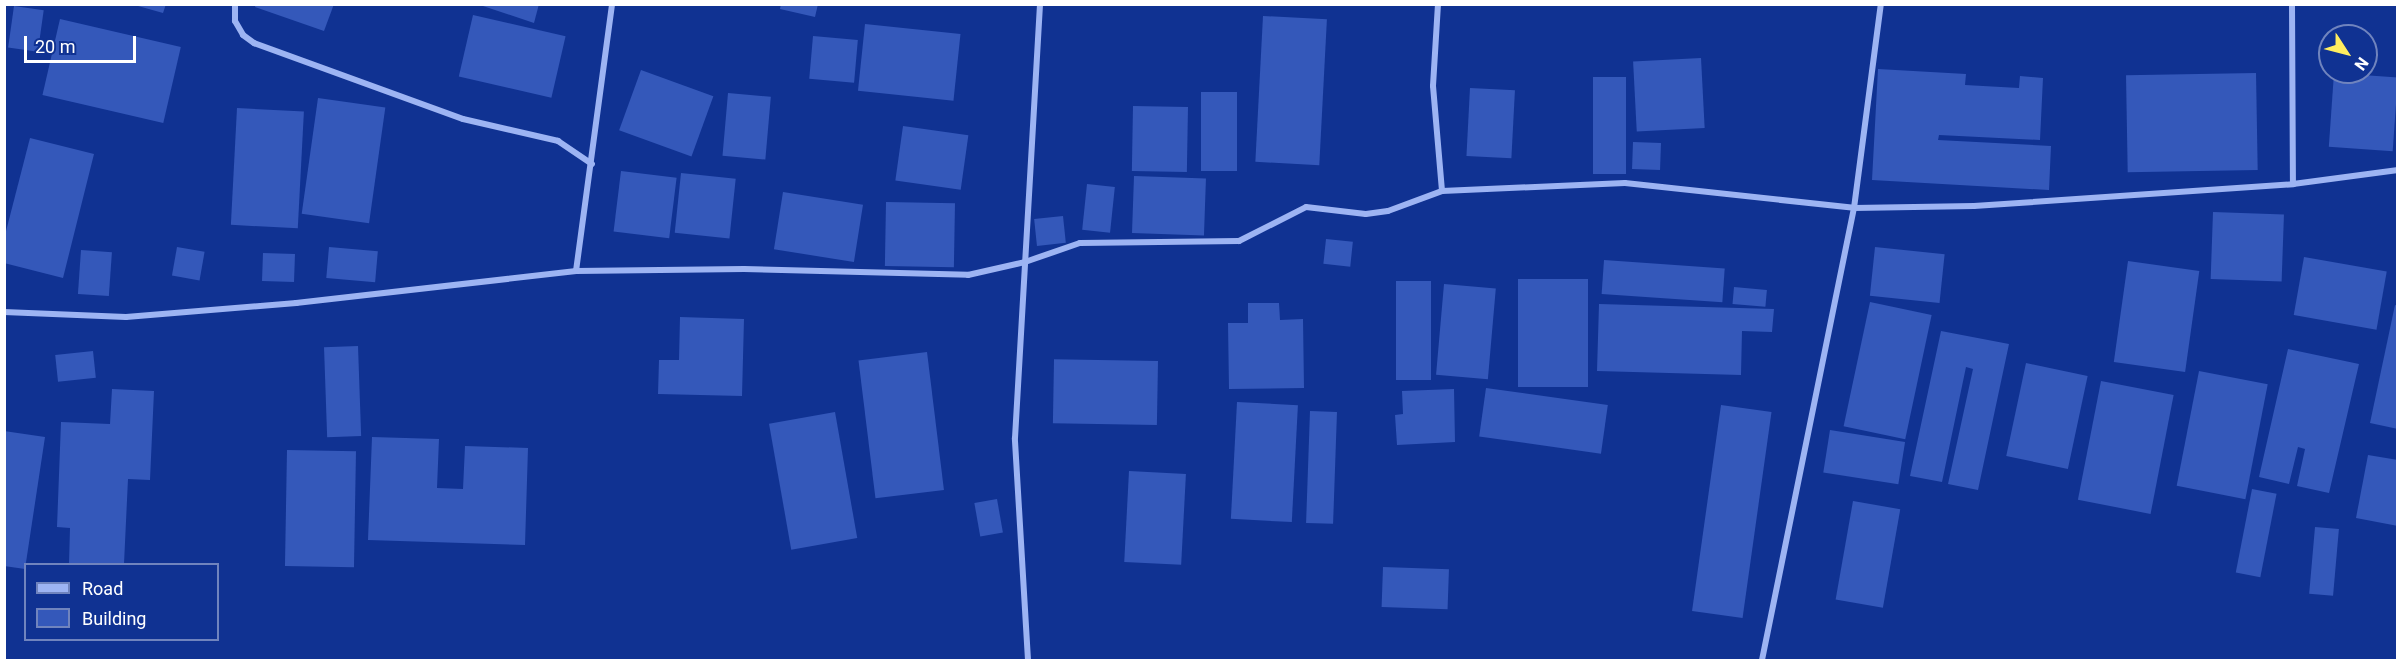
<!DOCTYPE html>
<html>
<head>
<meta charset="utf-8">
<style>
  body { margin:0 }
  #map { position:relative; width:2402px; height:665px; overflow:hidden; background:#103292; font-family:Roboto,sans-serif }
  div>[style] { position:absolute }
  [style*='--x'] { left:calc(var(--x)*1px); top:calc(var(--y)*1px); width:calc(var(--w)*1px); rotate:calc(var(--a)*1deg) }
  .building>* { inset:0; background:#3458ba; transform-origin:0 0 }
  .minor>* { height:6px; margin:-3px; padding:0 3px; transform-origin:3px; border-radius:3px; background:#9db4f3 }
  span { translate:-50% -50%; white-space:nowrap; text-align:center; line-height:1.15; -webkit-text-stroke:5px #103292; paint-order:stroke }
  .frame { position:absolute; inset:0; border:6px solid #fff; pointer-events:none }
  .legend { position:absolute; left:24px; top:563px; width:195px; height:78px; box-sizing:border-box; background:#103292; border:2px solid #7084be; margin:0; padding:8px 10px; list-style:none; font-size:18px; color:#fff }
  .legend li { display:flex; align-items:center; gap:12px; height:30px }
  .legend b { width:30px; border:2px solid #7084be }
  .north { position:absolute; left:2318px; top:24px; width:60px; height:60px; box-sizing:border-box; background:#103292; border:2px solid #7084be; border-radius:50%; rotate:126deg; font-size:16px; font-weight:700; line-height:24px; text-align:center; color:#fff }
  .north::after { content:''; display:block; margin:auto; width:21px; height:27px; background:#ffed5f; clip-path:polygon(50% 0,100% 100%,50% 72%,0 100%) }
  .scale { position:absolute; left:24px; top:36px; width:112px; height:27px; box-sizing:border-box; border:3px solid #fff; border-top:0; padding-left:8px; font-size:18px; line-height:21px; white-space:nowrap; color:#fff; -webkit-text-stroke:4px #103292; paint-order:stroke }
</style>
</head>
<body>
<div id="map">
  <div class="building">
    <div style="clip-path:polygon(131px 4px,166px 4px,163px 13px)"></div>
    <div style="clip-path:polygon(256px 4px,334px 4px,324px 31px,255px 7px)"></div>
    <div style="clip-path:polygon(477px 4px,539px 4px,534px 23px)"></div>
    <div style="clip-path:polygon(781px 4px,818px 4px,815px 17px,780px 9px)"></div>
    <div style="left:14px;top:6px;width:30px;height:42px;rotate:8deg"></div>
    <div style="left:473px;top:15px;width:95px;height:63px;rotate:13deg"></div>
    <div style="left:1263px;top:16px;width:64px;height:146px;rotate:3deg"></div>
    <div style="left:60px;top:19px;width:124px;height:78px;rotate:13deg"></div>
    <div style="left:865px;top:24px;width:96px;height:67px;rotate:6deg"></div>
    <div style="left:813px;top:36px;width:45px;height:43px;rotate:5deg"></div>
    <div style="left:1701px;top:58px;width:70px;height:68px;rotate:87deg"></div>
    <div style="clip-path:polygon(1878px 69px,1966px 74px,1965px 85px,2019px 88px,2020px 76px,2043px 78px,2040px 140px,1939px 135px,1938px 140px,2051px 146px,2049px 190px,1872px 180px)"></div>
    <div style="left:641px;top:70px;width:77px;height:64px;rotate:20deg"></div>
    <div style="left:2256px;top:73px;width:97px;height:130px;rotate:89deg"></div>
    <div style="left:2334px;top:73px;width:64px;height:74px;rotate:4deg"></div>
    <div style="left:1593px;top:77px;width:33px;height:97px"></div>
    <div style="left:1470px;top:88px;width:45px;height:68px;rotate:3deg"></div>
    <div style="left:1201px;top:92px;width:36px;height:79px"></div>
    <div style="left:728px;top:93px;width:43px;height:63px;rotate:5deg"></div>
    <div style="left:318px;top:98px;width:68px;height:117px;rotate:8deg"></div>
    <div style="left:1133px;top:106px;width:55px;height:65px;rotate:1deg"></div>
    <div style="left:237px;top:108px;width:67px;height:117px;rotate:3deg"></div>
    <div style="left:903px;top:126px;width:66px;height:55px;rotate:8deg"></div>
    <div style="clip-path:polygon(30px 138px,94px 154px,63px 278px,4px 263px,4px 239px)"></div>
    <div style="left:1633px;top:142px;width:28px;height:27px;rotate:2deg"></div>
    <div style="left:621px;top:171px;width:56px;height:61px;rotate:7deg"></div>
    <div style="left:681px;top:173px;width:55px;height:60px;rotate:6deg"></div>
    <div style="left:1134px;top:176px;width:72px;height:57px;rotate:2deg"></div>
    <div style="left:1087px;top:184px;width:28px;height:46px;rotate:6deg"></div>
    <div style="left:783px;top:192px;width:81px;height:58px;rotate:9deg"></div>
    <div style="left:886px;top:202px;width:69px;height:64px;rotate:1deg"></div>
    <div style="left:2213px;top:212px;width:71px;height:67px;rotate:2deg"></div>
    <div style="left:1063px;top:216px;width:27px;height:29px;rotate:84deg"></div>
    <div style="left:1326px;top:239px;width:27px;height:25px;rotate:6deg"></div>
    <div style="left:177px;top:247px;width:28px;height:29px;rotate:10deg"></div>
    <div style="left:329px;top:247px;width:49px;height:31px;rotate:5deg"></div>
    <div style="left:1875px;top:247px;width:70px;height:49px;rotate:6deg"></div>
    <div style="left:81px;top:250px;width:31px;height:44px;rotate:4deg"></div>
    <div style="left:263px;top:253px;width:32px;height:28px;rotate:2deg"></div>
    <div style="left:2304px;top:257px;width:84px;height:59px;rotate:10deg"></div>
    <div style="left:1604px;top:260px;width:121px;height:34px;rotate:4deg"></div>
    <div style="left:2128px;top:261px;width:72px;height:102px;rotate:8deg"></div>
    <div style="left:1588px;top:279px;width:108px;height:70px;rotate:90deg"></div>
    <div style="left:1396px;top:281px;width:35px;height:99px"></div>
    <div style="left:1444px;top:284px;width:52px;height:91px;rotate:5deg"></div>
    <div style="left:1734px;top:287px;width:33px;height:17px;rotate:5deg"></div>
    <div style="left:1870px;top:302px;width:63px;height:127px;rotate:12deg"></div>
    <div style="clip-path:polygon(1248px 303px,1279px 303px,1280px 320px,1303px 319px,1304px 388px,1229px 389px,1228px 323px,1248px 323px)"></div>
    <div style="clip-path:polygon(1599px 304px,1774px 309px,1772px 332px,1742px 331px,1741px 375px,1597px 371px)"></div>
    <div style="clip-path:polygon(2395px 305px,2398px 306px,2398px 429px,2370px 423px)"></div>
    <div style="clip-path:polygon(680px 317px,744px 319px,742px 396px,658px 394px,659px 360px,679px 360px)"></div>
    <div style="clip-path:polygon(1941px 331px,2009px 344px,1978px 490px,1948px 484px,1973px 369px,1966px 367px,1942px 482px,1910px 476px)"></div>
    <div style="left:358px;top:346px;width:90px;height:34px;rotate:88deg"></div>
    <div style="clip-path:polygon(2288px 349px,2359px 364px,2329px 493px,2297px 486px,2305px 449px,2298px 447px,2289px 484px,2259px 477px)"></div>
    <div style="left:93px;top:351px;width:27px;height:38px;rotate:84deg"></div>
    <div style="left:927px;top:352px;width:139px;height:69px;rotate:83deg"></div>
    <div style="left:1158px;top:361px;width:64px;height:104px;rotate:91deg"></div>
    <div style="left:2026px;top:363px;width:63px;height:95px;rotate:12deg"></div>
    <div style="left:2199px;top:371px;width:70px;height:117px;rotate:11deg"></div>
    <div style="left:2101px;top:381px;width:74px;height:121px;rotate:11deg"></div>
    <div style="left:1486px;top:388px;width:123px;height:49px;rotate:8deg"></div>
    <div style="clip-path:polygon(112px 389px,154px 391px,150px 480px,128px 479px,124px 564px,69px 564px,70px 528px,57px 527px,61px 422px,110px 424px)"></div>
    <div style="clip-path:polygon(1454px 389px,1455px 442px,1397px 445px,1395px 415px,1403px 414px,1402px 391px)"></div>
    <div style="left:1237px;top:402px;width:61px;height:117px;rotate:3deg"></div>
    <div style="left:1721px;top:405px;width:51px;height:208px;rotate:8deg"></div>
    <div style="left:1310px;top:411px;width:27px;height:112px;rotate:2deg"></div>
    <div style="left:835px;top:412px;width:128px;height:67px;rotate:80deg"></div>
    <div style="left:1830px;top:430px;width:76px;height:43px;rotate:9deg"></div>
    <div style="clip-path:polygon(4px 431px,45px 437px,25px 569px,4px 566px)"></div>
    <div style="clip-path:polygon(372px 437px,439px 439px,437px 488px,463px 489px,465px 446px,528px 448px,525px 545px,368px 540px)"></div>
    <div style="left:287px;top:450px;width:69px;height:116px;rotate:1deg"></div>
    <div style="clip-path:polygon(2368px 455px,2398px 460px,2398px 526px,2356px 518px)"></div>
    <div style="left:1129px;top:471px;width:57px;height:91px;rotate:3deg"></div>
    <div style="left:2252px;top:489px;width:25px;height:85px;rotate:11deg"></div>
    <div style="left:997px;top:499px;width:34px;height:23px;rotate:80deg"></div>
    <div style="left:1853px;top:501px;width:48px;height:100px;rotate:10deg"></div>
    <div style="left:2315px;top:527px;width:24px;height:67px;rotate:5deg"></div>
    <div style="left:1383px;top:567px;width:66px;height:40px;rotate:2deg"></div>
  </div>
  <div class="minor">
    <div style="--x:235;--y:4;--w:17;--a:90"></div>
    <div style="--x:235;--y:21;--w:16;--a:60"></div>
    <div style="--x:243;--y:35;--w:14;--a:36"></div>
    <div style="--x:254;--y:43;--w:222;--a:20"></div>
    <div style="--x:463;--y:119;--w:98;--a:13"></div>
    <div style="--x:558;--y:141;--w:41;--a:34.1"></div>
    <div style="--x:1438;--y:4;--w:82;--a:93.5"></div>
    <div style="--x:1433;--y:86;--w:105;--a:85.1"></div>
    <div style="--x:2292;--y:4;--w:180;--a:89.7"></div>
    <div style="--x:576;--y:271;--w:269;--a:-82.3"></div>
    <div style="--x:4;--y:312;--w:122;--a:2.3"></div>
    <div style="--x:126;--y:317;--w:171;--a:-4.7"></div>
    <div style="--x:296;--y:303;--w:282;--a:-6.5"></div>
    <div style="--x:576;--y:271;--w:168;--a:-0.7"></div>
    <div style="--x:744;--y:269;--w:224;--a:1.5"></div>
    <div style="--x:968;--y:275;--w:58;--a:-12.8"></div>
    <div style="--x:1025;--y:262;--w:58;--a:-19.1"></div>
    <div style="--x:1080;--y:243;--w:159;--a:-0.7"></div>
    <div style="--x:1239;--y:241;--w:75;--a:-26.9"></div>
    <div style="--x:1306;--y:207;--w:60;--a:6.7"></div>
    <div style="--x:1366;--y:214;--w:22;--a:-8"></div>
    <div style="--x:1388;--y:211;--w:58;--a:-20.3"></div>
    <div style="--x:1442;--y:191;--w:183;--a:-2.5"></div>
    <div style="--x:1625;--y:183;--w:230;--a:6.2"></div>
    <div style="--x:1854;--y:208;--w:120;--a:-1"></div>
    <div style="--x:1974;--y:206;--w:320;--a:-3.9"></div>
    <div style="--x:2293;--y:184;--w:106;--a:-7.6"></div>
    <div style="--x:1028;--y:660;--w:222;--a:-93.4"></div>
    <div style="--x:1015;--y:438;--w:435;--a:-86.7"></div>
    <div style="--x:1762;--y:660;--w:461;--a:-78.5"></div>
    <div style="--x:1854;--y:208;--w:206;--a:-82.5"></div>
  </div>
  <div class="frame"></div>
  <ul class="legend">
  <li><b style="height:8px;background:#9db4f3"></b>Road</li>
  <li><b style="height:16px;background:#3458ba"></b>Building</li>
  </ul>
  <div class="north">N</div>
  <div class="scale">20 m</div>
</div>
</body>
</html>
